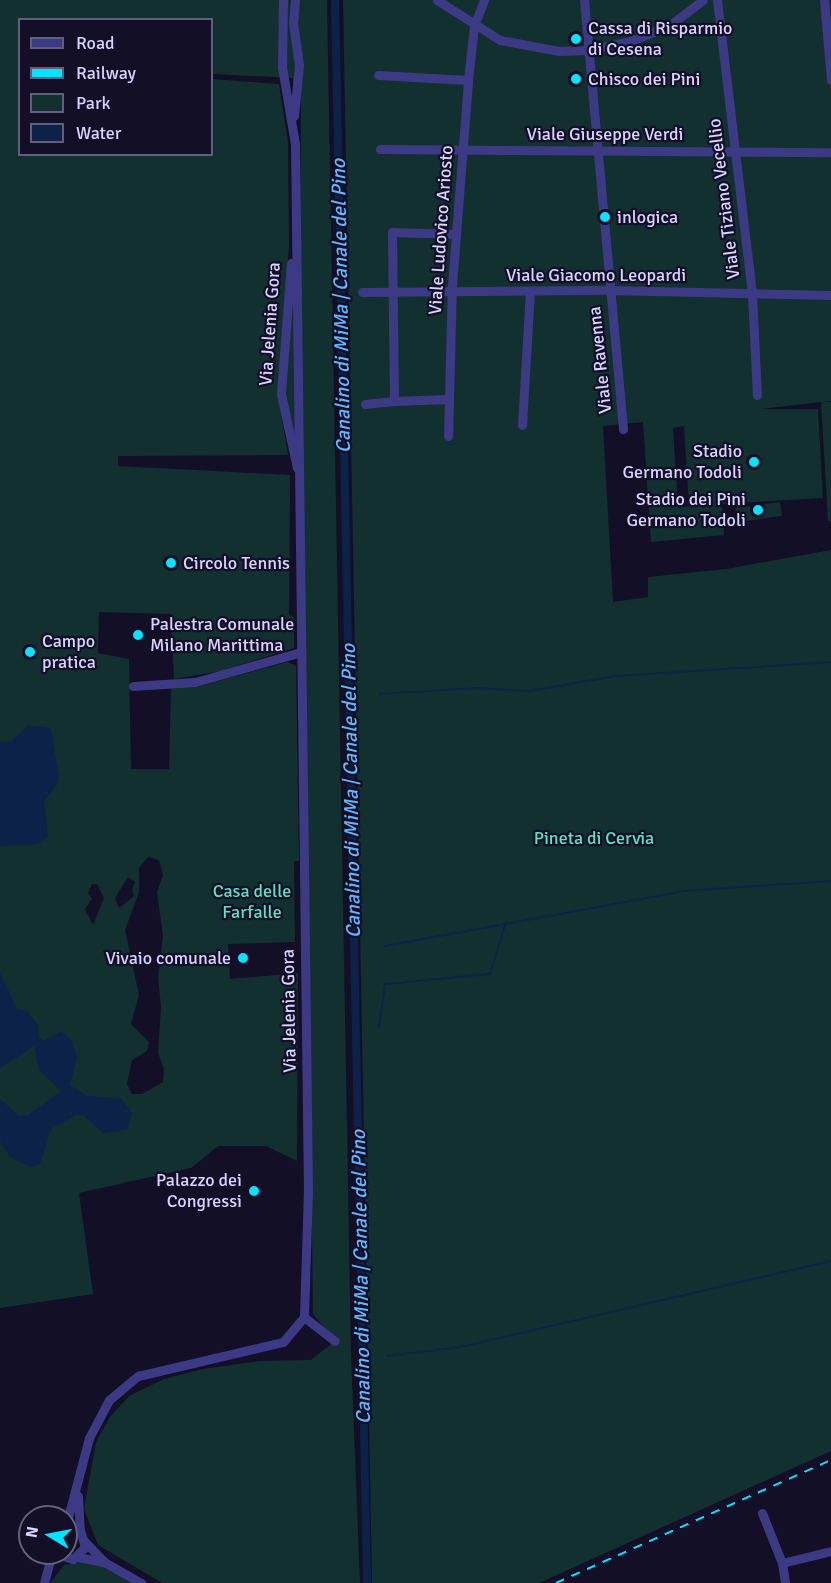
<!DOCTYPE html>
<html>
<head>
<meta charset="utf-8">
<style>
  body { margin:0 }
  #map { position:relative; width:831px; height:1583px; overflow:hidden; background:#130f26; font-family:Signika,sans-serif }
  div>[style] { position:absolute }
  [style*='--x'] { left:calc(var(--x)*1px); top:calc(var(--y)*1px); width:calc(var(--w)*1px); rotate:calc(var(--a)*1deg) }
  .green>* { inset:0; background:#12302f; transform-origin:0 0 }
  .water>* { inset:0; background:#0c2248 }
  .stream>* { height:2px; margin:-1px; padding:0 1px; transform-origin:1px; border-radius:1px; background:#0c2248 }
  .canal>* { height:8px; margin:-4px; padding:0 4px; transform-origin:4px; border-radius:4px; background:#0c2248 }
  .minor>* { height:9px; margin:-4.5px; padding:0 4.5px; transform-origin:4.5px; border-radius:4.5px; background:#3d3a85 }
  .rail>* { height:2px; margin-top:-1px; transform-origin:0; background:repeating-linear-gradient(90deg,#00e5ff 0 9px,transparent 0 17px) }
  .dots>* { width:16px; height:16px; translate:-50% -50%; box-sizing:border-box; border:3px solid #130f26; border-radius:50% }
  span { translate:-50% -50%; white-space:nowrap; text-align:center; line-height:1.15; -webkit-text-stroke:4.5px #130f26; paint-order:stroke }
  .poi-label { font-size:18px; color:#d9d4ff }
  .left { translate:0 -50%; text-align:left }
  .right { translate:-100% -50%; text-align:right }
  .street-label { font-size:18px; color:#d9d4ff }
  .park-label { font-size:18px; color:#5fe0c0 }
  .water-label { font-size:20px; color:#62b6ff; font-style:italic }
  .legend { position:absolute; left:18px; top:18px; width:195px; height:138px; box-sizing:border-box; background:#130f26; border:2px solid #625e7d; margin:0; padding:8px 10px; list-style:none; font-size:18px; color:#d9d4ff }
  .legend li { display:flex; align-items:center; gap:12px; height:30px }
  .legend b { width:30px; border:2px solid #625e7d }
  .north { position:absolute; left:18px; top:1505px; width:60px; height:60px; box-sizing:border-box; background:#130f26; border:2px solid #625e7d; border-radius:50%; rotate:280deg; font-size:16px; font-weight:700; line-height:24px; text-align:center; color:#d9d4ff }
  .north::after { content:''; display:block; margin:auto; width:21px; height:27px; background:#00e5ff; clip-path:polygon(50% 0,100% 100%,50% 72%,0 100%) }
</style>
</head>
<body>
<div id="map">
  <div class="green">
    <div style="clip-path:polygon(evenodd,0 0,327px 0,351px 1354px,360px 1583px,162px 1583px,98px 1545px,84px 1509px,96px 1442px,110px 1417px,129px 1396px,164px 1379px,203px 1369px,259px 1361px,311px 1360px,335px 1341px,313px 1314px,300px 329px,301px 78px,293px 102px,289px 94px,293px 95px,293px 78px,212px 74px,212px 20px,20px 20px,20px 154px,212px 154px,212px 79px,279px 84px,288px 142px,289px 246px,278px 396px,288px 455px,118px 456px,118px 466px,290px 475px,289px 615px,294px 617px,294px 648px,221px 671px,174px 679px,171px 614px,99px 612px,98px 653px,129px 659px,131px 769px,169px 769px,171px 687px,197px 687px,287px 662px,296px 666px,299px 861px,294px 861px,295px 942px,228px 944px,230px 979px,298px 973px,297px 1161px,266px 1146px,218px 1146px,191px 1168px,79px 1193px,93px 1294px,0 1308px,0 0,148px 857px,159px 860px,163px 875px,157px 892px,163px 936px,158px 977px,161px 1007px,158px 1053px,164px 1069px,163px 1082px,142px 1094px,132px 1094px,127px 1084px,132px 1060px,147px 1051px,149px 1042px,131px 1024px,139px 995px,125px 930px,139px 893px,139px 868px,148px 857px,0 0,128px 877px,135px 882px,132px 890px,134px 896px,119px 908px,115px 898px,128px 877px,0 0,92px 884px,97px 884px,104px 898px,93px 925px,85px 909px,92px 899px,88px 893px,92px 884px)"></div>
    <div style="clip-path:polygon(evenodd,343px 0,831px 0,831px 401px,823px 402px,831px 402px,831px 521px,828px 521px,821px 402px,759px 409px,818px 409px,823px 498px,722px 504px,724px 535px,651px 542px,643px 422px,603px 426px,613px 602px,648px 597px,648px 577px,726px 569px,831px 550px,831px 1451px,539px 1583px,372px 1583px,343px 0,684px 426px,689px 506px,678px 508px,673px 428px,684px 426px)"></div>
    <div style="clip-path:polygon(294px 264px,295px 460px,285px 390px)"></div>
    <div style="left:780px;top:502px;width:14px;height:45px;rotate:82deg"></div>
    <div style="clip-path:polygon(86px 1561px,98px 1564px,131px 1583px,50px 1583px,64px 1565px)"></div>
  </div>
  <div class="water">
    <div style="clip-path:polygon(28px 725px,50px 728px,52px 735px,59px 776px,57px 785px,44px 801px,48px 838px,33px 845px,0 846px,0 742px,12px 741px)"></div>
    <div style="clip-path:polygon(0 973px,17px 1008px,28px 1012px,38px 1025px,39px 1037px,44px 1041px,62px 1031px,72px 1041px,77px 1058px,70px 1085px,87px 1096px,121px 1098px,132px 1113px,128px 1129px,103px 1133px,83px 1115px,76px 1115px,51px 1129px,40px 1164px,31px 1167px,10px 1157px,0 1141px,0 1099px,19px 1116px,28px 1115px,61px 1091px,39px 1070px,34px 1046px,0 1068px)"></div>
  </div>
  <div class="stream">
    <div style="--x:379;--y:694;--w:99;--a:-3.5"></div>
    <div style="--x:478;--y:688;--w:51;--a:3.4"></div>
    <div style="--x:529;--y:691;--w:88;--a:-9.8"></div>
    <div style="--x:616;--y:676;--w:215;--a:-3.7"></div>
    <div style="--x:385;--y:946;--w:304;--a:-10.4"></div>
    <div style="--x:684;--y:891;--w:147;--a:-3.9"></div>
    <div style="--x:379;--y:1027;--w:43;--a:-82.1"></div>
    <div style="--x:385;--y:984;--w:105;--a:-5.4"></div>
    <div style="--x:490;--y:974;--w:54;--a:-72.9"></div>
    <div style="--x:387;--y:1356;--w:75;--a:-6.9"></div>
    <div style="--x:461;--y:1347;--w:380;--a:-13.1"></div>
  </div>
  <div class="canal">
    <div style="--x:335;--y:0;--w:1583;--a:88.84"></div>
  </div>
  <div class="minor">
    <div style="--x:437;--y:0;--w:75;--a:32.4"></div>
    <div style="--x:500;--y:40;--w:60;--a:10.6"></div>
    <div style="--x:559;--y:51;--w:29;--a:-2"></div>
    <div style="--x:588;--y:50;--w:44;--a:-11.8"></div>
    <div style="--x:631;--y:41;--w:42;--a:-22.3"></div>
    <div style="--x:670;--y:25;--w:41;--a:-37.1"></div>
    <div style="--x:584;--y:0;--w:431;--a:84.8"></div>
    <div style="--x:717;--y:0;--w:296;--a:83.2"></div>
    <div style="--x:752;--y:294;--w:101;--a:87.2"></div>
    <div style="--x:824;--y:0;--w:80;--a:85"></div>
    <div style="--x:378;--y:75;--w:90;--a:3.2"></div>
    <div style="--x:294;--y:116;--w:51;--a:-84.4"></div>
    <div style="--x:299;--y:65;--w:42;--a:-98.1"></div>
    <div style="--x:293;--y:23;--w:23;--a:-85"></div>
    <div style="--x:380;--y:149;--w:451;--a:0.4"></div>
    <div style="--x:291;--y:263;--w:131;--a:94.4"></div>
    <div style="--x:281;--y:394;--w:76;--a:77.8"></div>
    <div style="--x:362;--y:292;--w:247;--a:-0.5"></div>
    <div style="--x:609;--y:290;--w:222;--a:1.3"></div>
    <div style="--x:449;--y:399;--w:55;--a:177.9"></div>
    <div style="--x:394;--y:401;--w:169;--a:-90.7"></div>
    <div style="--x:392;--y:232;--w:63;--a:1.8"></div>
    <div style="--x:365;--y:404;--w:29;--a:-6"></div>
    <div style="--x:522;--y:425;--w:133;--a:-86.6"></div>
    <div style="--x:448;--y:436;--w:151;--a:-88.5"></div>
    <div style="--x:452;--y:285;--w:206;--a:-85.5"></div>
    <div style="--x:468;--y:80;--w:54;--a:-83.7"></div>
    <div style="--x:474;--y:26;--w:28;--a:-69"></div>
    <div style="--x:133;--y:686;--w:62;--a:-3.7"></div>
    <div style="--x:195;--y:682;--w:110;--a:-15.8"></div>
    <div style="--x:304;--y:1317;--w:39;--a:38"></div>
    <div style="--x:78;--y:1496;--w:34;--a:87"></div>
    <div style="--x:762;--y:1513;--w:54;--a:68.2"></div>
    <div style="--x:782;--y:1563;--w:20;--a:81"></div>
    <div style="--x:66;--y:1525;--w:90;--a:-75.2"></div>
    <div style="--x:89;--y:1438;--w:43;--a:-62.2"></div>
    <div style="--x:109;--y:1400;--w:38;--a:-40"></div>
    <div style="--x:138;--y:1376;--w:149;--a:-13.2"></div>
    <div style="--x:283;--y:1342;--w:33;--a:-50"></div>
    <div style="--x:304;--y:1317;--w:125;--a:-88.2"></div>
    <div style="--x:308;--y:1192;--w:1048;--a:-90.71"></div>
    <div style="--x:295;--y:144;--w:78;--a:-99.6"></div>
    <div style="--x:282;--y:67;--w:67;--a:-89.1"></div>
    <div style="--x:85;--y:1542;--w:28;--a:46"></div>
    <div style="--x:104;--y:1562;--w:43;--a:29.6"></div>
    <div style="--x:54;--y:1553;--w:20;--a:18"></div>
    <div style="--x:73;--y:1559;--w:17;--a:-45"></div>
    <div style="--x:85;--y:1547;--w:18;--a:-106"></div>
    <div style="--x:80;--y:1530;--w:15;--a:-160"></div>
    <div style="--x:78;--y:1557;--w:26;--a:11"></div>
    <div style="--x:782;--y:1563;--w:50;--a:-13.8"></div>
    <div style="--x:44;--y:1583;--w:31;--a:-75"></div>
  </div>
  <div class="rail">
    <div style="--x:556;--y:1583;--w:301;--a:-24.1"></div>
  </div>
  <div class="dots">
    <div style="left:576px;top:39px;background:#00e5ff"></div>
    <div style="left:576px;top:79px;background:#00e5ff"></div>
    <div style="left:605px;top:217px;background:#00e5ff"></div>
    <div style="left:754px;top:462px;background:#00e5ff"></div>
    <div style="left:758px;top:510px;background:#00e5ff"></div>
    <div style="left:171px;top:563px;background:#00e5ff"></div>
    <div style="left:138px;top:635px;background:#00e5ff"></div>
    <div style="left:30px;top:652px;background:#00e5ff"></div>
    <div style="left:243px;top:958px;background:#00e5ff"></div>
    <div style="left:254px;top:1191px;background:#00e5ff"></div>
  </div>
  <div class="poi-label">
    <span class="left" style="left:588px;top:39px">Cassa di Risparmio<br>di Cesena</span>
    <span class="left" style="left:588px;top:79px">Chisco dei Pini</span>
    <span class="left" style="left:617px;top:217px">inlogica</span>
    <span class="right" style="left:742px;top:462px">Stadio<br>Germano Todoli</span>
    <span class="right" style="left:746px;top:510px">Stadio dei Pini<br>Germano Todoli</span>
    <span class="left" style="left:183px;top:563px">Circolo Tennis</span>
    <span class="left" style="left:150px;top:635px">Palestra Comunale<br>Milano Marittima</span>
    <span class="left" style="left:42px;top:652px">Campo<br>pratica</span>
    <span class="right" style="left:231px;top:958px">Vivaio comunale</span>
    <span class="right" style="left:242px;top:1191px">Palazzo dei<br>Congressi</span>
  </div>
  <div class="street-label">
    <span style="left:605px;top:134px">Viale Giuseppe Verdi</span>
    <span style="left:724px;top:199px;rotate:-97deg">Viale Tiziano Vecellio</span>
    <span style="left:441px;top:230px;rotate:-86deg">Viale Ludovico Ariosto</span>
    <span style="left:596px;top:275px">Viale Giacomo Leopardi</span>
    <span style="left:270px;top:324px;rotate:-86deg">Via Jelenia Gora</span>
    <span style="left:600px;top:360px;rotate:-96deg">Viale Ravenna</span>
    <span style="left:289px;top:1011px;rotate:-91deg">Via Jelenia Gora</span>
  </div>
  <div class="park-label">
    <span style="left:594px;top:838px">Pineta di Cervia</span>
    <span style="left:252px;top:902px">Casa delle<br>Farfalle</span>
  </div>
  <div class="water-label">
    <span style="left:341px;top:306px;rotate:-91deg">Canalino di MiMa | Canale del Pino</span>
    <span style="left:351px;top:791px;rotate:-91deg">Canalino di MiMa | Canale del Pino</span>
    <span style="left:361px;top:1277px;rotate:-91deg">Canalino di MiMa | Canale del Pino</span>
  </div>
  <ul class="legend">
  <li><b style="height:8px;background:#3d3a85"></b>Road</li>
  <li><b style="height:8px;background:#00e5ff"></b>Railway</li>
  <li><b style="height:16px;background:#12302f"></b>Park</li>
  <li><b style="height:16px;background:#0c2248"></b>Water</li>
  </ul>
  <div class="north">N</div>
</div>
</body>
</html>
